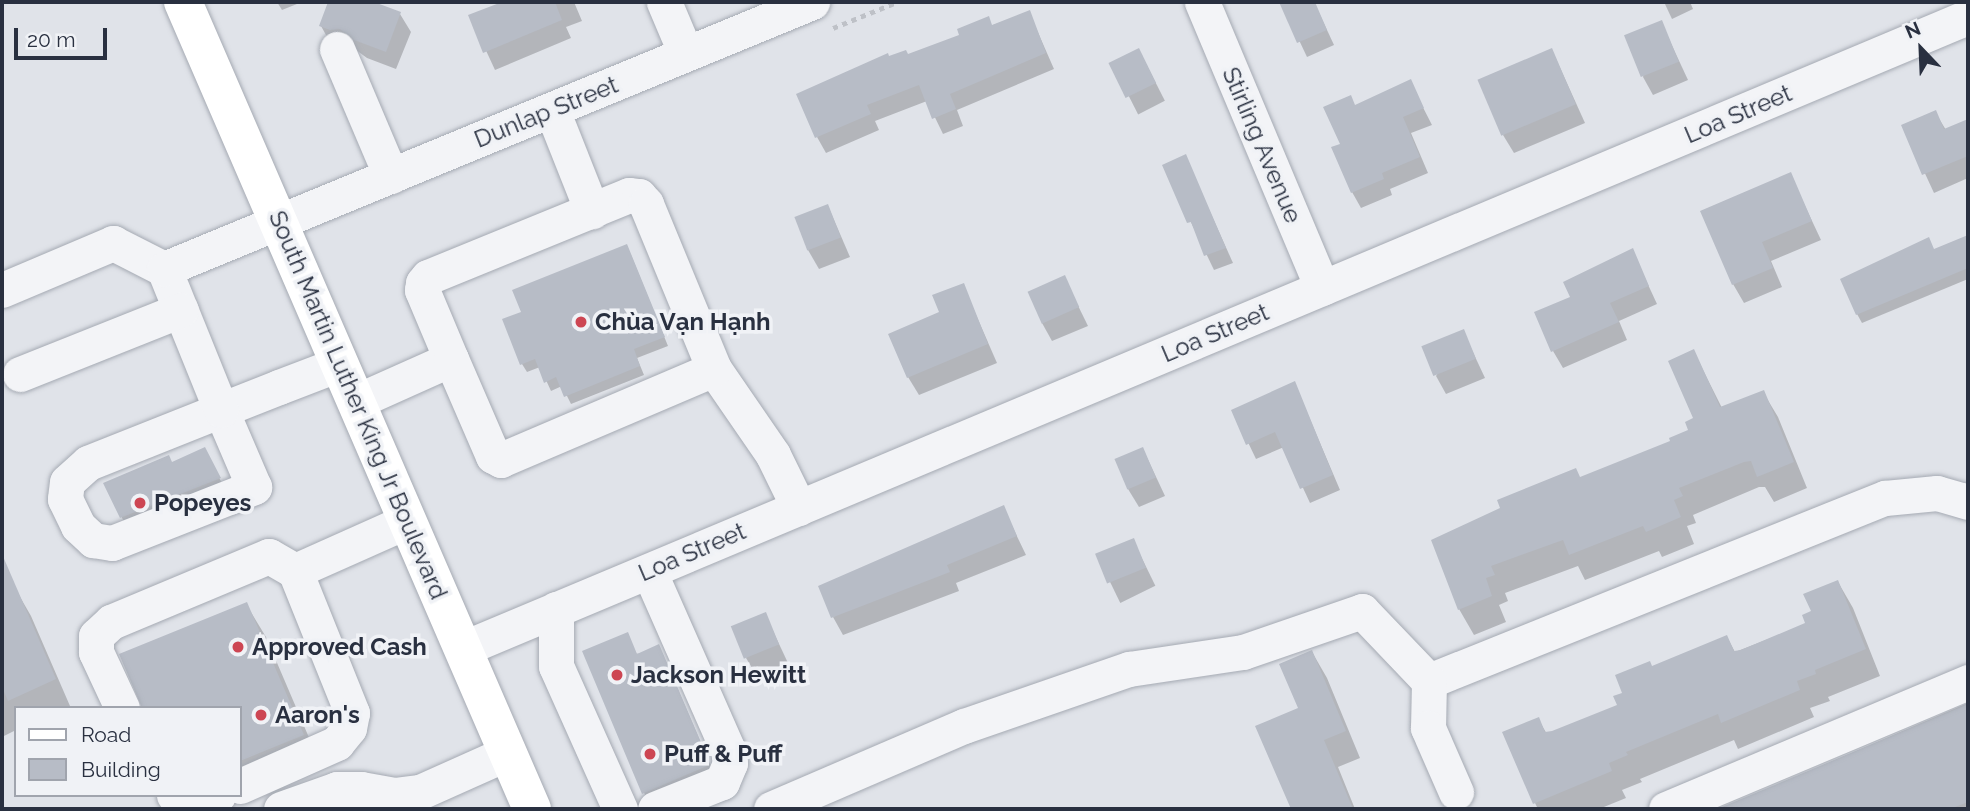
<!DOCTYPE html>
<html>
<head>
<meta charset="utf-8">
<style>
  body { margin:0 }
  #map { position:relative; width:1970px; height:811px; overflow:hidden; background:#e0e3e9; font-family:Raleway,sans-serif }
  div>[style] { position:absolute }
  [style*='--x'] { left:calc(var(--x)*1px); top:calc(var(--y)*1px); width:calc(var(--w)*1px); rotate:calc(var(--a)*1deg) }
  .shadow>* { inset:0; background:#0003; transform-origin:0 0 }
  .building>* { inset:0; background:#b7bcc6; transform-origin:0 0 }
  .path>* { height:4.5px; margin-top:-2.25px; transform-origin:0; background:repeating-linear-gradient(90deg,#bec1c7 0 5px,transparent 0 10px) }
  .roads { filter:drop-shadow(0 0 2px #a5aab3) drop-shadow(0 0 2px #a5aab3) }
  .minor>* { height:35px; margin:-17.5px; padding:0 17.5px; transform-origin:17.5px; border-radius:17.5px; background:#f3f4f7 }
  .major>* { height:38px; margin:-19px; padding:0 19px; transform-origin:19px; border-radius:19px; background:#fff }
  .dots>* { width:19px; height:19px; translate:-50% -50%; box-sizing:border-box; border:4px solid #f0f2f6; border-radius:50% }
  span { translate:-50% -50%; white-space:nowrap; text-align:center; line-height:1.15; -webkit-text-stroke:7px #f0f2f6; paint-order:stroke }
  .street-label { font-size:24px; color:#293040 }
  .poi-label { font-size:24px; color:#293040; font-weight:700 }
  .left { translate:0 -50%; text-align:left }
  .frame { position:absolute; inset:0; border:4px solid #293040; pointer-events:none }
  .legend { position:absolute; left:14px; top:706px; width:228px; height:91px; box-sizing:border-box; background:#f0f2f6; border:2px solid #a0a4ad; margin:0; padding:9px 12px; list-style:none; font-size:21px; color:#293040 }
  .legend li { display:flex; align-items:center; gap:14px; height:35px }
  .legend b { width:35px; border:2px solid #a0a4ad }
  .north { position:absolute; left:1886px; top:14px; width:70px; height:70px; -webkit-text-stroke:5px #f0f2f6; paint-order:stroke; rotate:337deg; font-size:19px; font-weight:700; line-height:28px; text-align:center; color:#293040 }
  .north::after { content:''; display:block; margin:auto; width:24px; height:32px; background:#293040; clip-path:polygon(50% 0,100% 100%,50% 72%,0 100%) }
  .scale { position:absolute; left:14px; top:28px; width:93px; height:32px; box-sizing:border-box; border:4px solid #293040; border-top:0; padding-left:9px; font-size:21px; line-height:24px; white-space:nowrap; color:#293040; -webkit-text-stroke:5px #f0f2f6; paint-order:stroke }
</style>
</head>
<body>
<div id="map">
  <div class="shadow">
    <div style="clip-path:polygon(277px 2px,302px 2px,282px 10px)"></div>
    <div style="clip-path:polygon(330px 2px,369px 2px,400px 14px,411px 32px,396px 69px,367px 58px,352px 47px,331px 44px,321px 26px)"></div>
    <div style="clip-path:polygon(507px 2px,574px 2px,582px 21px,566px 27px,571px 38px,495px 70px,470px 16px)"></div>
    <div style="clip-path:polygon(1281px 2px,1314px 2px,1334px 45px,1307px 57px)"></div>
    <div style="clip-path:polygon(1664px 2px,1690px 2px,1693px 9px,1672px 19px)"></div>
    <div style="clip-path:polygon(1029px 12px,1054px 69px,957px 110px,963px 126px,943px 134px,927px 101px,875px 121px,879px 130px,826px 153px,817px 137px,889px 58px,908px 56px)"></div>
    <div style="clip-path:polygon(1661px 22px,1688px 80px,1653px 95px,1643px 77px)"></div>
    <div style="left:1139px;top:50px;width:57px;height:30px;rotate:63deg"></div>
    <div style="clip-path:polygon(1552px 50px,1585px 123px,1514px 153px,1503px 135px)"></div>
    <div style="clip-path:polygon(1410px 82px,1432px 125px,1411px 133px,1428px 173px,1390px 189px,1392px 195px,1361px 208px,1352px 192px,1342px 145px,1355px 107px)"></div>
    <div style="clip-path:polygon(1935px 112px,1946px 130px,1968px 121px,1968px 178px,1934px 193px,1903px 126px)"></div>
    <div style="clip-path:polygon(1185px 156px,1233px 263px,1214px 270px,1164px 166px)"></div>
    <div style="clip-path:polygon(1790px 174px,1821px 240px,1771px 261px,1782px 287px,1744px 303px,1733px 284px)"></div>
    <div style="clip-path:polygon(828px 206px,850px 257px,819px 269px,808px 250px)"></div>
    <div style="clip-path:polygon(1963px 239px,1968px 250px,1968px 279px,1862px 323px,1857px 314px,1934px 250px)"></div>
    <div style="clip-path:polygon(1632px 250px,1657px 304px,1619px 321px,1627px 340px,1563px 368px,1553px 351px,1572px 298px)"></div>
    <div style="clip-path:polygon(631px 255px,668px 346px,637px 358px,644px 375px,571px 404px,562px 386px,551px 391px,540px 367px,527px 372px,522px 364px,523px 313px)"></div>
    <div style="clip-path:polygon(1064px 277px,1088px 326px,1052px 341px,1042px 323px)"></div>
    <div style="clip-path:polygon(963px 285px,997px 363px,919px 395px,908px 377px,942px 313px)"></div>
    <div style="clip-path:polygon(1463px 331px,1485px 378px,1446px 394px,1436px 376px)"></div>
    <div style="clip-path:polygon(1694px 352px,1722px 408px,1763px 392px,1778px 417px,1807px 488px,1774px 502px,1765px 487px,1759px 487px,1693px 515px,1696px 523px,1687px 526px,1694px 544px,1662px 557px,1659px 551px,1585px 580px,1578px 566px,1505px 593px,1508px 601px,1499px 605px,1506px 622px,1474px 635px,1459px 609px,1433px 541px,1673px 442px,1691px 431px,1696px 419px)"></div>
    <div style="clip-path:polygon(1295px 384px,1340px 490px,1310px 503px,1284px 447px,1256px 459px,1233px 411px)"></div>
    <div style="clip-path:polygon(204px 449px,224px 487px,126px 526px,106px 484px,172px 464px)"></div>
    <div style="clip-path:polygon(1143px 449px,1165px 496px,1139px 507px,1128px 489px)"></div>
    <div style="clip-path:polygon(1003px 507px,1026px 555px,956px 583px,959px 591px,843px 635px,833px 617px)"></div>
    <div style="left:1133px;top:540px;width:51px;height:39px;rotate:64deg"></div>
    <div style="clip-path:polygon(1838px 582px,1853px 608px,1880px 676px,1828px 697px,1830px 701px,1810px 708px,1814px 717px,1738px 749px,1734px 740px,1640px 779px,1642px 782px,1622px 790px,1626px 798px,1599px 809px,1538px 809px,1535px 803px,1538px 719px,1547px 734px,1619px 706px,1624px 694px,1652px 668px,1727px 637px,1735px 652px,1807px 624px,1813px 612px)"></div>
    <div style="clip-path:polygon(16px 590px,31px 616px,70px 706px,16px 708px,16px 730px,2px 737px,2px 596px)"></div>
    <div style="clip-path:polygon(246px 604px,266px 637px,322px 768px,222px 809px,240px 795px,240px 708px)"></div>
    <div style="clip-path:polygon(765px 614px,788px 663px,757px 676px,746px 658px)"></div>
    <div style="clip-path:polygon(585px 651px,663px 655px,713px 771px,648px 802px)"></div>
    <div style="clip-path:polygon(1312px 652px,1327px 678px,1360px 758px,1338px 767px,1355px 809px,1293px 809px,1290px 804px,1300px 709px)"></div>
    <div style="clip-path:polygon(1968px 703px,1968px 809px,1721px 809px)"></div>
  </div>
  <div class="building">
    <div style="clip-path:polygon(328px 2px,374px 2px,401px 12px,386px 52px,354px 40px,340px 29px,330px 30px,319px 26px)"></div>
    <div style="clip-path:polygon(502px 2px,555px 2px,562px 20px,483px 53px,468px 15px)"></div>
    <div style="clip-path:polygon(1279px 2px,1315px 2px,1327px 30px,1297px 43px)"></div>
    <div style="clip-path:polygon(1030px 10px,1046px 53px,950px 94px,956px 109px,932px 119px,919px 85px,867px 105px,871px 114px,815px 138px,796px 94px,888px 53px,889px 56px,906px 50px,908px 54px,959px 35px,957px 29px,989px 16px,992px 25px)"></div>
    <div style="left:1662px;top:20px;width:45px;height:41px;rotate:68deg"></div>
    <div style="left:1139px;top:48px;width:39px;height:34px;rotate:64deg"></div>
    <div style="left:1552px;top:48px;width:61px;height:81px;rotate:67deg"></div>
    <div style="clip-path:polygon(1411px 79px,1424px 108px,1403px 117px,1420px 157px,1382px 173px,1384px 179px,1351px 193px,1331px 147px,1340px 144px,1323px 107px,1351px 95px,1355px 105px)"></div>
    <div style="clip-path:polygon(1936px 110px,1944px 129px,1968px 119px,1968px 156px,1922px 175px,1901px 125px)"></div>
    <div style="clip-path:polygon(1186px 154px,1226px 248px,1204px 256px,1191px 222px,1187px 223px,1162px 165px)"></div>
    <div style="clip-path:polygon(1791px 172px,1812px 221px,1762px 242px,1773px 268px,1732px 285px,1700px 211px)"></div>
    <div style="left:828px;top:204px;width:36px;height:36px;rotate:69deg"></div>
    <div style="clip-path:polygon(1968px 235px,1968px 268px,1856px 315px,1840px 279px,1929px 237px,1934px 249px)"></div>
    <div style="clip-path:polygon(627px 244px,665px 337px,634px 349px,640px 366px,564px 397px,556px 377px,544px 383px,535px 359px,520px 365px,502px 319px,521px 312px,512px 290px)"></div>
    <div style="clip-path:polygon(1633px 248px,1649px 286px,1610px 303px,1619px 322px,1551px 352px,1534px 312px,1570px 297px,1563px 282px)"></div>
    <div style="left:1065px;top:275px;width:35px;height:41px;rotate:66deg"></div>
    <div style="clip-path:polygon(964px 283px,988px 344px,907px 378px,888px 334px,939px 312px,932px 295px)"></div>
    <div style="left:1464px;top:329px;width:32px;height:46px;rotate:68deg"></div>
    <div style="clip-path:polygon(1694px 349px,1720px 407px,1764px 390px,1794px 462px,1757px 477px,1751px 461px,1744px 462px,1679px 488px,1683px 496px,1674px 500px,1681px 517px,1646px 532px,1643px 526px,1569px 555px,1563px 540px,1491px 566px,1495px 575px,1486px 578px,1492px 596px,1458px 610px,1431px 540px,1500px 508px,1497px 500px,1576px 468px,1580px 477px,1670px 441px,1669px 438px,1688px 430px,1685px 422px,1693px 418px,1668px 361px)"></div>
    <div style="clip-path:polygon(1295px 381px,1333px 475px,1300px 489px,1275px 432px,1246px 445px,1231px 410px)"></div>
    <div style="clip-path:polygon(205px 447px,221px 478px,120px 518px,103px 483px,169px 455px,172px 462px)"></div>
    <div style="left:1143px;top:447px;width:33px;height:31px;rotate:67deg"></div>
    <div style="clip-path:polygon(1004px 505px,1017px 536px,947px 565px,950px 572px,831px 618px,818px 586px)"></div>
    <div style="left:1134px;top:538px;width:32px;height:42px;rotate:68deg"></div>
    <div style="clip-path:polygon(2px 554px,56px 679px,8px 701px,2px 687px)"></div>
    <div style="clip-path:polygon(1838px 580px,1866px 649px,1815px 670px,1816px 674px,1797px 681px,1800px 690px,1721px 723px,1718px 714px,1626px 752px,1628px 755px,1609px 763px,1612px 771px,1533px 804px,1502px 732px,1539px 717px,1545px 732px,1552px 731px,1617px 705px,1613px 696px,1622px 693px,1615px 675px,1650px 661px,1652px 666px,1727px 635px,1734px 651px,1741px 650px,1805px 623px,1802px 615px,1811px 611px,1803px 594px)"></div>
    <div style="clip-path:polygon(247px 602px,304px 735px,240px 761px,240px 708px,142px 708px,119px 654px)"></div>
    <div style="left:766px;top:612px;width:35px;height:38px;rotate:68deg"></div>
    <div style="clip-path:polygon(628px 632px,637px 654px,659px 644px,709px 761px,707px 766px,642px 794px,582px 651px)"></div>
    <div style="clip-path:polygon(1312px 650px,1346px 731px,1324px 740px,1353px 809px,1291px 809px,1255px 726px,1298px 708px,1279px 664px)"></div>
    <div style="clip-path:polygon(1968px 704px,1968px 802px,1950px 809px,1717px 809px)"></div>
  </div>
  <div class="path">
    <div style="--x:833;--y:28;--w:69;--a:-22.1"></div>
  </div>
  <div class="roads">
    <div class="minor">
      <div style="--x:664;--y:2;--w:56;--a:67.1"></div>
      <div style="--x:1202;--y:2;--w:310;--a:67.2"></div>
      <div style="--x:337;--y:49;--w:138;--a:67"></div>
      <div style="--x:552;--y:110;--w:109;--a:68.4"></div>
      <div style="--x:2;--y:290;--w:121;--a:-22.9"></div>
      <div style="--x:113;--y:243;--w:57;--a:27"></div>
      <div style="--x:339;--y:364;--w:64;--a:159"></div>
      <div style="--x:279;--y:387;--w:62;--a:158.4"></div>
      <div style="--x:221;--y:410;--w:143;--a:158.3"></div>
      <div style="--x:88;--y:463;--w:28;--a:138"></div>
      <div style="--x:67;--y:482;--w:17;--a:97"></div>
      <div style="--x:65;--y:499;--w:30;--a:64"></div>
      <div style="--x:78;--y:526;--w:21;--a:43"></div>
      <div style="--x:93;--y:540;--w:19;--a:9"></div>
      <div style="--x:112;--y:543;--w:153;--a:-21.5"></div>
      <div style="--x:254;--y:487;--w:84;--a:-113.2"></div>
      <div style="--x:221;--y:410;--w:152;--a:-112"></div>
      <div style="--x:164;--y:269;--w:701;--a:-22.39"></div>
      <div style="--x:714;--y:369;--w:104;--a:55.5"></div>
      <div style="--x:773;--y:455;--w:59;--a:63.9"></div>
      <div style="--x:20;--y:374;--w:173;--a:-21.7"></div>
      <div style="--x:355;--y:402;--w:105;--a:-24.1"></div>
      <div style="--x:451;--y:359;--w:75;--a:-112.8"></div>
      <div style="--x:422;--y:290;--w:7;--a:-82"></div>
      <div style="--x:423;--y:283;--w:8;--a:-50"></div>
      <div style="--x:428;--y:277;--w:217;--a:-22.2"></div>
      <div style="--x:629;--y:195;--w:10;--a:6"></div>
      <div style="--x:639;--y:196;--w:11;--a:49"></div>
      <div style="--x:646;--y:204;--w:178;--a:67.6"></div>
      <div style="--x:714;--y:369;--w:232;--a:156.9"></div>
      <div style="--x:501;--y:460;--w:9;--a:-153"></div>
      <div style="--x:493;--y:456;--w:106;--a:-113.4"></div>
      <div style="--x:295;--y:571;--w:120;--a:-24"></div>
      <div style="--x:649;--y:571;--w:196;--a:66.2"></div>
      <div style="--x:728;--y:750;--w:13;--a:81"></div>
      <div style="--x:730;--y:763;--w:21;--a:113"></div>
      <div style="--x:722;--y:782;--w:72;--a:158.1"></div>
      <div style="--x:556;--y:609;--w:57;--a:90"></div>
      <div style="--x:556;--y:666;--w:157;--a:65.9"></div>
      <div style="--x:462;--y:649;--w:1633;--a:-22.77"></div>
      <div style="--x:1429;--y:681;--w:491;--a:-21.9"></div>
      <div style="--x:1885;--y:498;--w:52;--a:-5.5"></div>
      <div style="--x:1937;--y:493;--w:32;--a:16"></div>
      <div style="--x:122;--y:708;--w:62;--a:-114.9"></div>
      <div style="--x:96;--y:652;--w:16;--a:-90"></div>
      <div style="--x:96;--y:636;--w:21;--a:-43"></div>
      <div style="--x:111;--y:622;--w:171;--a:-22.7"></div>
      <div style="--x:269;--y:556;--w:30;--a:30"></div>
      <div style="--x:295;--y:571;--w:153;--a:68.1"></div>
      <div style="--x:352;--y:713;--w:15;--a:101"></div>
      <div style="--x:349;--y:728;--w:19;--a:129"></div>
      <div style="--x:337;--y:743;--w:106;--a:156.1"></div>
      <div style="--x:174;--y:795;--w:28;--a:17"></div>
      <div style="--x:201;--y:803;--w:19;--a:-25"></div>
      <div style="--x:281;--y:809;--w:59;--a:-19.7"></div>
      <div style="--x:337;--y:789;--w:24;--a:0"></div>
      <div style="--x:361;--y:789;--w:34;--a:10"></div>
      <div style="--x:394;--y:795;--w:26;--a:-7"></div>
      <div style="--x:420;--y:792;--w:95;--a:-24.1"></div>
      <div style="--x:771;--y:809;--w:210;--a:-23.3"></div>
      <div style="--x:964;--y:726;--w:175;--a:-19.1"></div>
      <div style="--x:1129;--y:669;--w:115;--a:-8.5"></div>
      <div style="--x:1243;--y:652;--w:126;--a:-19"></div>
      <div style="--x:1362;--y:611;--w:97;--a:46.3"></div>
      <div style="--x:1429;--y:681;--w:47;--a:91.2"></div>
      <div style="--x:1428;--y:728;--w:70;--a:66.4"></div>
      <div style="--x:1666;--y:809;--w:328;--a:-22.8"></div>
    </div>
    <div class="major">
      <div style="--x:183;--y:2;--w:879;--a:66.61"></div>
    </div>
  </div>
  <div class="dots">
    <div style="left:581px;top:322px;background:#cd4653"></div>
    <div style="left:140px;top:503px;background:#cd4653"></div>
    <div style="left:238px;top:647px;background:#cd4653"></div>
    <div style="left:617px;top:675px;background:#cd4653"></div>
    <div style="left:261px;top:715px;background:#cd4653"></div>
    <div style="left:650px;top:754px;background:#cd4653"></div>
  </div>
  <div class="street-label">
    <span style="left:546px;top:112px;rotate:-22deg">Dunlap Street</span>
    <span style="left:1738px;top:114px;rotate:-23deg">Loa Street</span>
    <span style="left:1262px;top:145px;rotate:67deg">Stirling Avenue</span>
    <span style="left:1215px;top:333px;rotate:-23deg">Loa Street</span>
    <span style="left:358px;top:405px;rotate:67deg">South Martin Luther King Jr Boulevard</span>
    <span style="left:692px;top:552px;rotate:-23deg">Loa Street</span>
  </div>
  <div class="poi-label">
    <span class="left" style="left:595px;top:322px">Chùa Vạn Hạnh</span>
    <span class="left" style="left:154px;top:503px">Popeyes</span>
    <span class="left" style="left:252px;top:647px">Approved Cash</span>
    <span class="left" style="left:631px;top:675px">Jackson Hewitt</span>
    <span class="left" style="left:275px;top:715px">Aaron's</span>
    <span class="left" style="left:664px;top:754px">Puff &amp; Puff</span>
  </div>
  <div class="frame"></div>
  <ul class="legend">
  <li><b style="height:9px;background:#fff"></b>Road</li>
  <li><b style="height:19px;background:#b7bcc6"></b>Building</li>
  </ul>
  <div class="north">N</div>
  <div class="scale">20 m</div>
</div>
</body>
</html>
